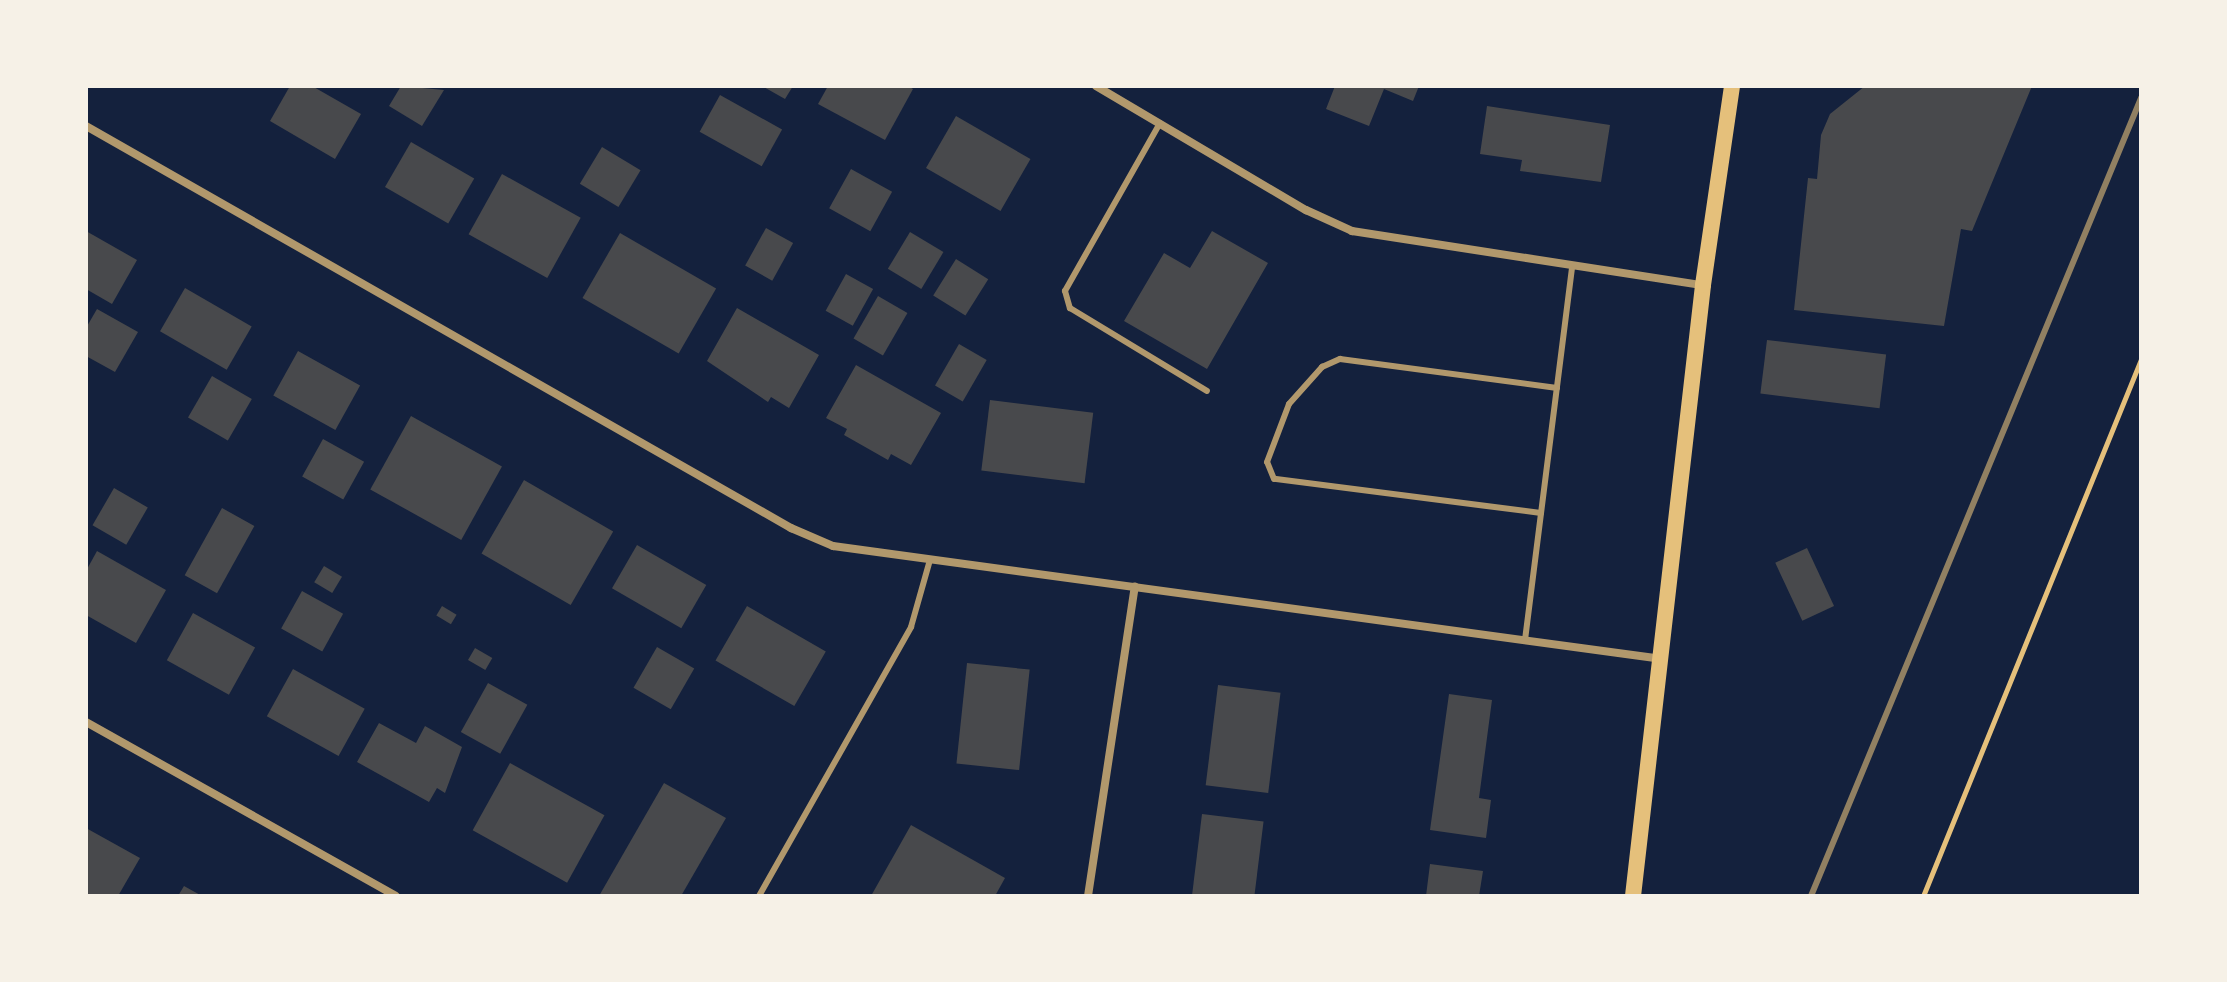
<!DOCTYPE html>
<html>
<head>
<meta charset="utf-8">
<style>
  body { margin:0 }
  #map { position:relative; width:2227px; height:982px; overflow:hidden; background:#14213d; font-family:Roboto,sans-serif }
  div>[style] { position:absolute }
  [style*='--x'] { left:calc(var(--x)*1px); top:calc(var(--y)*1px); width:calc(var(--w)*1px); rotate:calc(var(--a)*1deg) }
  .building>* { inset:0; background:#48494c; transform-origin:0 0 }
  .path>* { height:5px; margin:-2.5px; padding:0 2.5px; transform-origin:2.5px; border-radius:2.5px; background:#e5c07b }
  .service>* { height:6px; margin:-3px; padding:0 3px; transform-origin:3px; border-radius:3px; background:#b1986c }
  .minor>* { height:8px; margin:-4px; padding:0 4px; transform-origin:4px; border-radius:4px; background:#b1986c }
  .secondary>* { height:16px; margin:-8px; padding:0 8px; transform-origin:8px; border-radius:8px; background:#e5c07b }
  .rail>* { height:6px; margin:-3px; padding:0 3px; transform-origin:3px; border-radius:3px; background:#918062 }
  span { translate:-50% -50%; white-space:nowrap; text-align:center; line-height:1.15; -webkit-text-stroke:6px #f6f1e7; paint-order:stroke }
  .frame { position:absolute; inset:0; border:88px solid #f6f1e7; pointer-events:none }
</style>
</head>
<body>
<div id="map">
  <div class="building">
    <div style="clip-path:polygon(290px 86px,312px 86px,361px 114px,335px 159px,270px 121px)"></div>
    <div style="clip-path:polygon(401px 86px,444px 90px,422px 126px,389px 106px)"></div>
    <div style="clip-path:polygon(762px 86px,793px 86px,785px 99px)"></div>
    <div style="clip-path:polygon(828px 86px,908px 86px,913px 89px,885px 140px,818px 104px)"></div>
    <div style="clip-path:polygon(1335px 86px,1419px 86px,1413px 101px,1384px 89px,1369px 126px,1326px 109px)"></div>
    <div style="clip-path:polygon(1865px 86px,2032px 86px,1972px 231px,1961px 229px,1944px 326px,1794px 310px,1808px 178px,1817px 179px,1821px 135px,1830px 114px)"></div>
    <div style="left:720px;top:95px;width:71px;height:42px;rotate:29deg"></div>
    <div style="clip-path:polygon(1487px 106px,1610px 125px,1601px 182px,1520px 171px,1522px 160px,1480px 154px)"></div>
    <div style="left:956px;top:116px;width:86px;height:60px;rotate:30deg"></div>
    <div style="left:411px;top:142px;width:73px;height:52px;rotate:30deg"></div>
    <div style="left:602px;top:147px;width:45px;height:43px;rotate:31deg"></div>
    <div style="left:851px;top:169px;width:47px;height:45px;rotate:29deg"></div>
    <div style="left:502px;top:174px;width:90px;height:69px;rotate:29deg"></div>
    <div style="left:766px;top:228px;width:31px;height:43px;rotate:29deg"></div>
    <div style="clip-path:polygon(86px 231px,137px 260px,112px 304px,86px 289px)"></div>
    <div style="clip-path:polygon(1212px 231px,1268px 263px,1207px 369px,1124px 321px,1164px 253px,1190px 268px)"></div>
    <div style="left:910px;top:232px;width:39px;height:43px;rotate:31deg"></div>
    <div style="left:620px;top:233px;width:111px;height:75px;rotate:30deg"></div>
    <div style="left:956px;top:259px;width:38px;height:43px;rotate:32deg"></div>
    <div style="left:846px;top:274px;width:31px;height:42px;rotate:29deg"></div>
    <div style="left:185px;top:288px;width:77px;height:50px;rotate:30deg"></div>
    <div style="left:878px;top:296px;width:34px;height:49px;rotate:30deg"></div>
    <div style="clip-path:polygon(737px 308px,819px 355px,789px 408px,771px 397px,768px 402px,707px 361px)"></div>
    <div style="clip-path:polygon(97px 309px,138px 332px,115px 372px,86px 356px,86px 328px)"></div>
    <div style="left:1767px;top:340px;width:120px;height:54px;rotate:7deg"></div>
    <div style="left:959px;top:344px;width:32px;height:48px;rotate:30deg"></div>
    <div style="left:298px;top:351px;width:71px;height:51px;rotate:29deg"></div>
    <div style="clip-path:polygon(856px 365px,941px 413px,911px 465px,891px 454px,888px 460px,844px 435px,847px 429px,826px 418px)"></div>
    <div style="left:212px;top:376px;width:46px;height:48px;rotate:30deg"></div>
    <div style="left:990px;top:400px;width:104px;height:71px;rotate:7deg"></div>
    <div style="left:411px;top:416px;width:104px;height:84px;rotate:29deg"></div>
    <div style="left:323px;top:439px;width:47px;height:43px;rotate:29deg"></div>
    <div style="left:524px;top:480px;width:103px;height:85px;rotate:30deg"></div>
    <div style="left:114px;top:488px;width:39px;height:43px;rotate:30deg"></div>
    <div style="left:222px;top:508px;width:37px;height:77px;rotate:29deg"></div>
    <div style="left:637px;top:545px;width:80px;height:50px;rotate:30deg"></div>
    <div style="left:1807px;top:548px;width:64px;height:35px;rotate:65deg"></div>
    <div style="clip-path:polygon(97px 551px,166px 590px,136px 643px,86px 615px,86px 571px)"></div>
    <div style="left:324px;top:566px;width:21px;height:19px;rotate:31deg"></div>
    <div style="left:302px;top:591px;width:47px;height:43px;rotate:29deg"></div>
    <div style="left:442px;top:606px;width:17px;height:11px;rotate:31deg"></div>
    <div style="left:747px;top:606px;width:91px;height:63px;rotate:30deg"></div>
    <div style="left:193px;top:613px;width:71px;height:54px;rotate:29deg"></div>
    <div style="left:657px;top:647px;width:43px;height:47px;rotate:30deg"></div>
    <div style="left:475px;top:648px;width:20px;height:14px;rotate:30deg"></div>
    <div style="left:967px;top:663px;width:63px;height:101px;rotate:6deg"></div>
    <div style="left:293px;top:669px;width:82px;height:54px;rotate:29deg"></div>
    <div style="left:488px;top:683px;width:45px;height:56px;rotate:29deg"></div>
    <div style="left:1218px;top:685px;width:63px;height:101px;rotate:7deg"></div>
    <div style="clip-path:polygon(1449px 694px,1492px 700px,1479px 798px,1491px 800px,1486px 838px,1430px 830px)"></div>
    <div style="clip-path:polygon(379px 723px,416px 743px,425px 726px,462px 747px,445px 793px,437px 788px,429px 802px,357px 762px)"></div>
    <div style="left:510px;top:763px;width:108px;height:77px;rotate:29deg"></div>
    <div style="clip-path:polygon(664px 783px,726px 818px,681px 896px,599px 896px)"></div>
    <div style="left:1202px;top:814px;width:62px;height:83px;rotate:7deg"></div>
    <div style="clip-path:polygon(911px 825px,1005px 878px,995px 896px,871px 896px)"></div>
    <div style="clip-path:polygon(86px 828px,140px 858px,118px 896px,86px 896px)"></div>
    <div style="clip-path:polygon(1430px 864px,1483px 871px,1479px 896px,1426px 896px)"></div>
    <div style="clip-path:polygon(184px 886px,202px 896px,178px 896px)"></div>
  </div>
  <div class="path">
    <div style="--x:1923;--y:896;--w:580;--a:-67.9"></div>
  </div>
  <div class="service">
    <div style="--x:1160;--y:123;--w:193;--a:119.5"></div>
    <div style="--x:1065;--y:291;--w:18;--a:74"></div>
    <div style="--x:1070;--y:308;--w:160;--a:31.2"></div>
    <div style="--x:1541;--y:513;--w:269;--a:-172.7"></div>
    <div style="--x:1274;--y:479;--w:18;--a:-112"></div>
    <div style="--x:1267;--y:462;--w:62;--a:-69.2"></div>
    <div style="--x:1289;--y:404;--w:50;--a:-48.3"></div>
    <div style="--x:1322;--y:367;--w:20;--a:-24"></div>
    <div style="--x:1340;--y:359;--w:219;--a:7.6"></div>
    <div style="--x:1525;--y:640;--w:377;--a:-82.8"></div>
    <div style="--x:759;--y:896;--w:309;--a:-60.5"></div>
    <div style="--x:911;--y:627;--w:70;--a:-74.2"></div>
  </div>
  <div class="minor">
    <div style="--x:1096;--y:86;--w:244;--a:30.6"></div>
    <div style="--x:1306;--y:210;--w:51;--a:24.5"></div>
    <div style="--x:1352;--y:231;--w:354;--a:8.8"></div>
    <div style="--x:86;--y:126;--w:812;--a:29.69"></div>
    <div style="--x:791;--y:528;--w:46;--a:23.2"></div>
    <div style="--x:833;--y:546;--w:837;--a:7.76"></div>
    <div style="--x:86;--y:722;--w:355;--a:29.3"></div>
    <div style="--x:1088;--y:896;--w:313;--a:-81.4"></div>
  </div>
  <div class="secondary">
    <div style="--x:1633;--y:896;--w:615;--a:-83.46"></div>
    <div style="--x:1703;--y:285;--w:201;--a:-81.7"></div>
  </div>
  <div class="rail">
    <div style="--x:1811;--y:896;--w:864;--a:-67.53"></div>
  </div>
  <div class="frame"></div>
</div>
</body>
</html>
